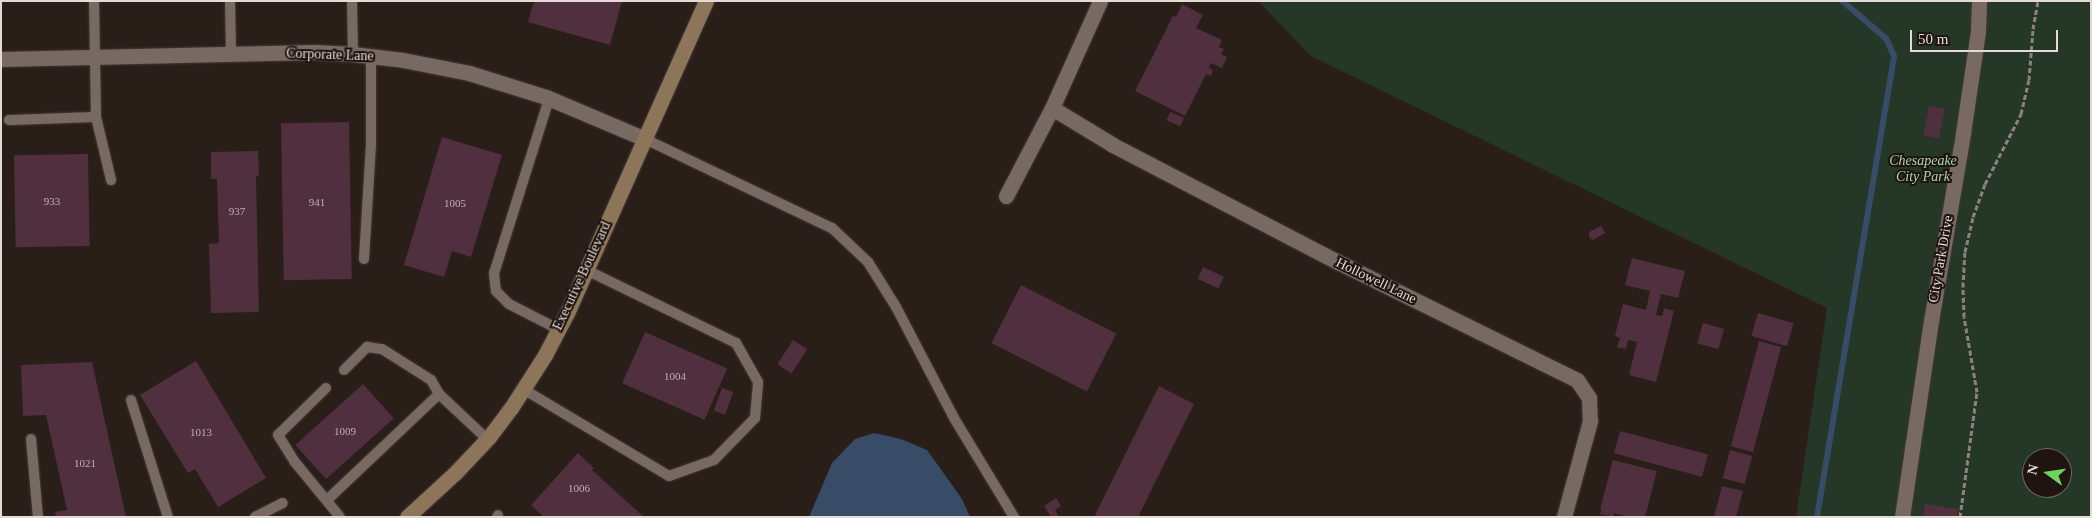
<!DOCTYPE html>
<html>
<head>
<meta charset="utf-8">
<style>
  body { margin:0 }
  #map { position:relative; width:2092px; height:518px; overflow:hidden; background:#2a1e19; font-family:Georgia,serif }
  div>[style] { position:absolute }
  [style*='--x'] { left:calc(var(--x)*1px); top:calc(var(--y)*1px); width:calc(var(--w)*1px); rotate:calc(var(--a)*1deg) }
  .green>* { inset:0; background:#253726 }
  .water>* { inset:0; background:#384c68 }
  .stream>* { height:5.5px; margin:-2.75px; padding:0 2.75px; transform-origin:2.75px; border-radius:2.75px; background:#384c68 }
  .building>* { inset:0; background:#502f3e; transform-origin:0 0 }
  .path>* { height:3px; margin-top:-1.5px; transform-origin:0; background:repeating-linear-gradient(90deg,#8c827d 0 5px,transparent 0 7.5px) }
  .roads { filter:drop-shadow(0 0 1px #443b37) drop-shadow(0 0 1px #443b37) }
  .lane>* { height:10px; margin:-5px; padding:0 5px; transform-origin:5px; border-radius:5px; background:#786963 }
  .street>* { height:15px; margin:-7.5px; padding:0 7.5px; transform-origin:7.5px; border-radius:7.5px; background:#786963 }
  .secondary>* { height:15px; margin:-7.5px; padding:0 7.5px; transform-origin:7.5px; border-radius:7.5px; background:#8c7559 }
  span { translate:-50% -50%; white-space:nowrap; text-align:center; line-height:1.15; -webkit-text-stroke:4px #201410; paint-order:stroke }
  .number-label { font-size:11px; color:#bfb0b1 }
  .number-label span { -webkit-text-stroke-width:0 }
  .street-label { font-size:14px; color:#e4dbd7 }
  .park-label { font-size:14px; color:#a7d9aa; font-style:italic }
  .frame { position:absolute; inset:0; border:2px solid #e4dbd7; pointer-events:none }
  .north { position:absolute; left:2022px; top:448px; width:50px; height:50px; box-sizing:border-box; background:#201410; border:1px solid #6e6460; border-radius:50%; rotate:284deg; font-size:14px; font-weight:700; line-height:20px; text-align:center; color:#e4dbd7 }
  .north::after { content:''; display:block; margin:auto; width:18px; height:22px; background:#6dd361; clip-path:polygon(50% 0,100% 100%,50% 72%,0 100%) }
  .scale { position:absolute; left:1910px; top:30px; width:148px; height:22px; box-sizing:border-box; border:2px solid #e4dbd7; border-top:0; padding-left:6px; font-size:15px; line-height:18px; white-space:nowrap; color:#e4dbd7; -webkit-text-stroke:4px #201410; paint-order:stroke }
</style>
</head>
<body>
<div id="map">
  <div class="green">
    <div style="clip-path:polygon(evenodd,1258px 1px,2091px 1px,2091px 517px,1796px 517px,1827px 308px,1311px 56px,1258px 1px,2032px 458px,2062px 458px,2062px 488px,2032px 488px,2032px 458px)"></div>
  </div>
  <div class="water">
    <div style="clip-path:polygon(874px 433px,901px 439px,927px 450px,962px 499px,970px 517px,809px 517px,832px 463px,855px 439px)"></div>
  </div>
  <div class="stream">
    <div style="--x:1817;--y:517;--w:467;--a:-80.5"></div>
    <div style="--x:1894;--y:56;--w:19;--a:-115"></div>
    <div style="--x:1886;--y:39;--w:58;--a:-139.2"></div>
  </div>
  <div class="building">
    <div style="clip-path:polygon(534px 1px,622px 1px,610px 45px,528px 22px)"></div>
    <div style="clip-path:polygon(1182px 4px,1203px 15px,1196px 28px,1222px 40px,1219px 47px,1224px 49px,1221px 54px,1227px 57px,1222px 68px,1211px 63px,1209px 68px,1213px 70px,1211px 76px,1206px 74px,1185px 116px,1135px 91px,1173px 16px,1176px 17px)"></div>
    <div style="left:1929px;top:106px;width:16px;height:30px;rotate:11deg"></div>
    <div style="left:1170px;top:112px;width:15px;height:9px;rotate:23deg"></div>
    <div style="left:349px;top:122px;width:157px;height:68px;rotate:89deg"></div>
    <div style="clip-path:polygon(442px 137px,502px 155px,471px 257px,452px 251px,444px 277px,404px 265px)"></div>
    <div style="clip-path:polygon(258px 151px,259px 176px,256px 176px,259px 312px,211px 313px,209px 244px,219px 243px,217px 179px,211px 179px,211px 152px)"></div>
    <div style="left:88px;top:154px;width:92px;height:74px;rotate:89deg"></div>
    <div style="clip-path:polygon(1601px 226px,1605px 233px,1593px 240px,1589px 237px,1589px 232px)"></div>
    <div style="clip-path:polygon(1632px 258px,1685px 271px,1678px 298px,1661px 294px,1656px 315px,1662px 316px,1664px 308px,1674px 311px,1656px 382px,1629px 375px,1637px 342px,1628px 340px,1626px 349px,1617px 347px,1620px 338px,1615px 336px,1623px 304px,1646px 310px,1650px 291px,1625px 285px)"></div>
    <div style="left:1203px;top:267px;width:23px;height:13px;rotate:25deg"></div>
    <div style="left:1021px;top:285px;width:107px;height:65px;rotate:27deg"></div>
    <div style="left:1758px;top:313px;width:37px;height:24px;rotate:16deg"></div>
    <div style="left:1703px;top:323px;width:22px;height:21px;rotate:16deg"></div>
    <div style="left:645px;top:332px;width:90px;height:56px;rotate:24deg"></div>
    <div style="left:793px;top:340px;width:17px;height:29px;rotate:33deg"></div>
    <div style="left:1759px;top:341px;width:23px;height:109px;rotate:15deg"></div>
    <div style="clip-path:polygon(196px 361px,266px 478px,218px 507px,195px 469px,188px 473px,140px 395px)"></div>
    <div style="clip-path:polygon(92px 362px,126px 517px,56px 517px,55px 512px,67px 510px,46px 415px,23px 416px,21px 365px)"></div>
    <div style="left:363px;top:384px;width:46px;height:91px;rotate:48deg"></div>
    <div style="clip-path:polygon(1159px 386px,1194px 404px,1138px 517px,1097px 517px,1095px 515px)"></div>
    <div style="left:722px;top:388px;width:12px;height:24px;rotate:20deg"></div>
    <div style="left:1620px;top:431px;width:91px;height:23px;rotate:15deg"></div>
    <div style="left:1730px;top:450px;width:23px;height:29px;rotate:15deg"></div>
    <div style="clip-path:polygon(578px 453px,594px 468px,592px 470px,644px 517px,544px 517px,531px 505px)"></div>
    <div style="clip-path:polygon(1613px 460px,1657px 471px,1645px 517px,1628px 517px,1614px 513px,1613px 517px,1600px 514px,1602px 509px,1600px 509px)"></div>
    <div style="clip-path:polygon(1722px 486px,1743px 491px,1736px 517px,1714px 517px)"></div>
    <div style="clip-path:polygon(1056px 498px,1061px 506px,1055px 510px,1059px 517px,1051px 517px,1044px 506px)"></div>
    <div style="clip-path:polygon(1925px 504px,1958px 509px,1957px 517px,1923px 517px)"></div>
  </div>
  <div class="path">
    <div style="--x:1960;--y:517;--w:126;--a:-82.3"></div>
    <div style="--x:1977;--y:392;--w:76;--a:-99.8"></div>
    <div style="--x:1964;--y:317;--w:30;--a:-92"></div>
    <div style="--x:1963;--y:287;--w:35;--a:-87"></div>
    <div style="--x:1965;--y:252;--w:36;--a:-77"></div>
    <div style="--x:1973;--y:217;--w:35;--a:-70"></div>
    <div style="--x:1985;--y:184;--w:79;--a:-62.8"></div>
    <div style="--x:2021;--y:114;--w:35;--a:-77"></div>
    <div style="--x:2029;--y:80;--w:51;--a:-85.5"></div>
    <div style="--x:2033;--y:29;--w:28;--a:-80"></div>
  </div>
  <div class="roads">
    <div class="lane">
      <div style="--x:94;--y:1;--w:116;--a:89"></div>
      <div style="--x:96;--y:117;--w:65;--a:76.6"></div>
      <div style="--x:230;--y:1;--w:53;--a:88.9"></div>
      <div style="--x:352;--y:1;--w:53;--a:88.9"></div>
      <div style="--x:549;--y:99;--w:182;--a:107.5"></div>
      <div style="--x:494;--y:273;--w:18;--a:84"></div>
      <div style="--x:496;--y:291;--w:18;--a:45"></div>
      <div style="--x:509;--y:304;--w:55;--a:27"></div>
      <div style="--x:9;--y:120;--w:87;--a:-2"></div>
      <div style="--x:645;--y:139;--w:207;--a:25.5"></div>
      <div style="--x:832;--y:228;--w:50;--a:43.4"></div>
      <div style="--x:868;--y:262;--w:53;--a:58.1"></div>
      <div style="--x:896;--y:307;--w:125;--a:62.4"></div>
      <div style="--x:954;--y:418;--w:116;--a:58.8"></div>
      <div style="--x:364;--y:259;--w:114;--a:-86.5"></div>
      <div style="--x:371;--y:145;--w:89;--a:-90"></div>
      <div style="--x:344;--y:370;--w:33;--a:-45"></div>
      <div style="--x:367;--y:347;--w:15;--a:8"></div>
      <div style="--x:382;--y:349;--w:58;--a:32.3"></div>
      <div style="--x:431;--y:380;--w:16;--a:60"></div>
      <div style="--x:326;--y:388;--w:67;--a:135.6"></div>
      <div style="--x:278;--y:435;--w:31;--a:58"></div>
      <div style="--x:294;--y:461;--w:72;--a:50.6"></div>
      <div style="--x:523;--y:389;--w:170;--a:30.8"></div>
      <div style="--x:669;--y:476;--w:48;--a:-19.6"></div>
      <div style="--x:714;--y:460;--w:59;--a:-45.7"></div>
      <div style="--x:755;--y:418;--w:36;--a:-85"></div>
      <div style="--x:758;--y:382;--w:45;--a:-119.4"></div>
      <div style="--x:736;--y:343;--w:167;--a:-154"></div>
      <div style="--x:131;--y:400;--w:123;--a:72.5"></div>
      <div style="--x:31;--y:439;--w:78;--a:84.9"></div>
      <div style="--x:327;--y:500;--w:154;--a:-43.4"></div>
      <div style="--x:439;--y:394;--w:66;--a:43.2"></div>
      <div style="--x:255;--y:517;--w:31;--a:-27"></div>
      <div style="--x:497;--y:517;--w:2;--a:-63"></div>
    </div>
    <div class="street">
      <div style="--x:1;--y:59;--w:313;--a:-1.3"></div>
      <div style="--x:314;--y:52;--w:39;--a:3"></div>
      <div style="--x:353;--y:54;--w:50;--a:6.8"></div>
      <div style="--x:403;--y:60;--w:67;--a:11.1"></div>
      <div style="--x:469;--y:73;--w:81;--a:17.3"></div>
      <div style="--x:546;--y:97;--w:108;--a:23"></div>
      <div style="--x:1052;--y:108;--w:71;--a:31.2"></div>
      <div style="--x:1113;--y:145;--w:254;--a:27.5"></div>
      <div style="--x:1338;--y:262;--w:267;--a:26.3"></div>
      <div style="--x:1577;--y:380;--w:22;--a:56"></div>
      <div style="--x:1589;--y:398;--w:23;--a:88"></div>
      <div style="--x:1590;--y:421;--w:99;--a:105.2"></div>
      <div style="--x:1006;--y:196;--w:99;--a:-62.4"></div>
      <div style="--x:1052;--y:108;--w:117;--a:-65.8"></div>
      <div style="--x:1902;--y:517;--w:198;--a:-81.6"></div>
      <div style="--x:1931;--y:321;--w:191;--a:-80.3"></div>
      <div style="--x:1963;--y:133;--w:103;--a:-81.6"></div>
      <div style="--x:1978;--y:31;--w:30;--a:-88"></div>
    </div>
    <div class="secondary">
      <div style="--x:407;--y:517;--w:67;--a:-42.6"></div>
      <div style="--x:456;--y:472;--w:48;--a:-46.7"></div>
      <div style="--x:489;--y:437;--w:36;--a:-53"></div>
      <div style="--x:511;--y:408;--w:63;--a:-57.3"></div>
      <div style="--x:545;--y:355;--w:47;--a:-62.4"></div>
      <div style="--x:567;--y:313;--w:342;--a:-66"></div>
    </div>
  </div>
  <div class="number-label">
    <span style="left:52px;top:201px">933</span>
    <span style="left:317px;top:202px">941</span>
    <span style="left:455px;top:203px">1005</span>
    <span style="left:237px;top:211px">937</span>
    <span style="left:675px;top:376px">1004</span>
    <span style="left:345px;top:431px">1009</span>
    <span style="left:201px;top:432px">1013</span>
    <span style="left:85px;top:463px">1021</span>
    <span style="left:579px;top:488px">1006</span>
  </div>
  <div class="street-label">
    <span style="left:330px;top:55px;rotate:2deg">Corporate Lane</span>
    <span style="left:1941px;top:259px;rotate:-80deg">City Park Drive</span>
    <span style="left:582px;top:276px;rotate:-65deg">Executive Boulevard</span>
    <span style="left:1376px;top:281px;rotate:26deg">Hollowell Lane</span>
  </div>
  <div class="park-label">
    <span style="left:1923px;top:169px">Chesapeake<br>City Park</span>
  </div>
  <div class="frame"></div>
  <div class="north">N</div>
  <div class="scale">50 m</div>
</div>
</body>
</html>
